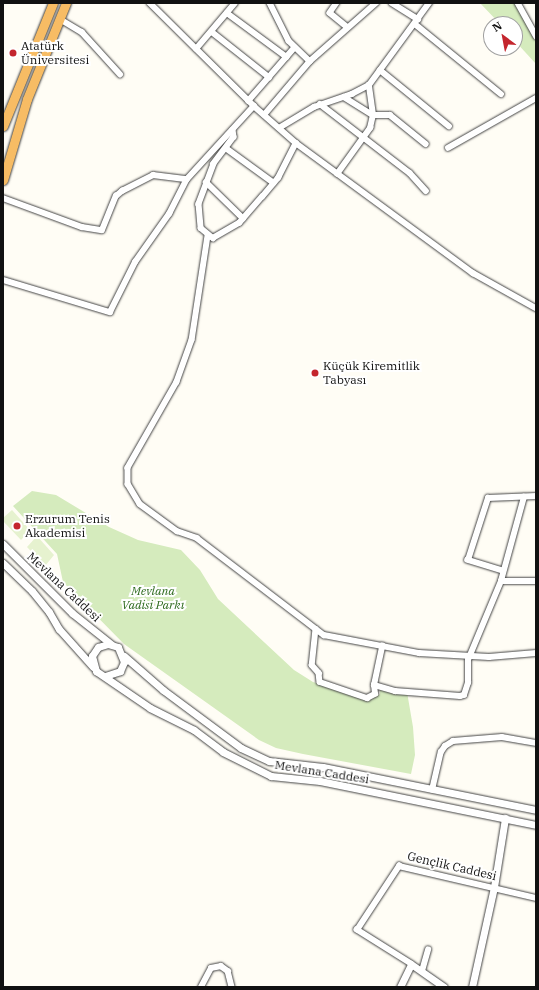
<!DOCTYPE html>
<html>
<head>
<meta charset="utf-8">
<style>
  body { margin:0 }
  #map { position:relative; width:539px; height:990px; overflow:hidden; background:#fffdf5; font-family:"IBM Plex Serif",serif }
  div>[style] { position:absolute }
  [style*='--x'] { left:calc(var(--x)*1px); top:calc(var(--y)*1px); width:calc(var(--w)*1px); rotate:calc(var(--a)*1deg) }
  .green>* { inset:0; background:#d5ebbd }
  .pitch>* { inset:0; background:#e6f2cf }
  .roads { filter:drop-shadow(0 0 1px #444) drop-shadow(0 0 1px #444) }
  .minor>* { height:5.5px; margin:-2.75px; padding:0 2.75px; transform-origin:2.75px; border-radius:2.75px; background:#fff }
  .tertiary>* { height:7px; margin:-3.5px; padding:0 3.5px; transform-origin:3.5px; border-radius:3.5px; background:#fff }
  .trunk>* { height:9px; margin:-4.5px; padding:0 4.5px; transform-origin:4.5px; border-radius:4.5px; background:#f7bc64 }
  .dots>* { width:11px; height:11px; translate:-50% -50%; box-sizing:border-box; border:2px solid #fff; border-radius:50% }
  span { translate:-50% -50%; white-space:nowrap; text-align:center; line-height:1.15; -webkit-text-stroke:4px #fff; paint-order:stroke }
  .poi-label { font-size:12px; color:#111 }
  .left { translate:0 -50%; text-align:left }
  .street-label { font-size:12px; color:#111 }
  .park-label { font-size:12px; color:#2f6b1f; font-style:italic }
  .frame { position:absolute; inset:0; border:4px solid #111; pointer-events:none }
  .north { position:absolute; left:483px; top:16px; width:40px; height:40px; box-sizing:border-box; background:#fff; border:1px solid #a0a0a0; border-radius:50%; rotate:328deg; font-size:11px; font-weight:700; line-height:16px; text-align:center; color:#111 }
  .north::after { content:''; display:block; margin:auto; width:14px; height:18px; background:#c4262e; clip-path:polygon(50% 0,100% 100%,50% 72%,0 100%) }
</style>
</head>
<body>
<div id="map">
  <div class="green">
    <div style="clip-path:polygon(480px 3px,514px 3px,536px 42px,536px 64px,515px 41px,515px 24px,500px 24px)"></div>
    <div style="clip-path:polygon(32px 491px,56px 495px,109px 527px,138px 540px,181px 550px,200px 570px,218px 599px,294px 670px,313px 682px,371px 699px,380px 694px,380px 687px,407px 692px,413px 727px,415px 755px,411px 774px,303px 754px,276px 748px,259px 740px,124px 644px,63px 582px,57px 554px,13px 506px)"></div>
  </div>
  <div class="pitch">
    <div style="clip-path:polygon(12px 510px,30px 530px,21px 540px,3px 521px,3px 518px)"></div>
    <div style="clip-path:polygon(37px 536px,54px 555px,45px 566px,27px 547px)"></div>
  </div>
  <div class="roads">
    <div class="minor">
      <div style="--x:150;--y:3;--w:146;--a:44.7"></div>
      <div style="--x:254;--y:106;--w:56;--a:41.4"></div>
      <div style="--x:296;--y:143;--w:220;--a:36.3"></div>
      <div style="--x:473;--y:273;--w:72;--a:29.1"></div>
      <div style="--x:270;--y:3;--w:42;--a:63.4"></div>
      <div style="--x:289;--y:41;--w:29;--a:44"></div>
      <div style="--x:337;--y:3;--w:12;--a:125"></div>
      <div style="--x:330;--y:13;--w:22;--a:39"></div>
      <div style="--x:392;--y:3;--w:31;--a:32"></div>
      <div style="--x:518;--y:3;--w:38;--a:61"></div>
      <div style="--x:227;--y:13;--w:74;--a:36.3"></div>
      <div style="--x:60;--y:19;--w:26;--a:31"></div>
      <div style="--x:82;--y:32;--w:57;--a:47.9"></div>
      <div style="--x:415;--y:24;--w:111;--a:39.1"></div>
      <div style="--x:212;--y:32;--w:73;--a:38.3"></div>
      <div style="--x:196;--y:49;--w:60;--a:-49.7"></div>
      <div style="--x:380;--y:70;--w:89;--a:39.1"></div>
      <div style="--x:344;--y:97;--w:34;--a:32"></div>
      <div style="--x:373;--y:115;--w:17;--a:0"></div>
      <div style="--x:390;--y:115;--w:46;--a:38.9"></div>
      <div style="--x:248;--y:101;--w:70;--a:-49"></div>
      <div style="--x:320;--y:104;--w:113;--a:37.5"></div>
      <div style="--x:410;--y:173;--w:24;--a:48"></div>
      <div style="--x:264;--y:115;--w:71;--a:-49.6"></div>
      <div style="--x:310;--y:61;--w:88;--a:-41.3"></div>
      <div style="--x:279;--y:128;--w:41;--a:-31"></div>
      <div style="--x:314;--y:107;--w:40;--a:-18.9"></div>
      <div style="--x:352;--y:94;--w:19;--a:-28"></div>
      <div style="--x:369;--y:85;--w:102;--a:-53.8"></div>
      <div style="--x:233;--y:130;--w:7;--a:82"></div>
      <div style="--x:234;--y:137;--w:34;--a:127"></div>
      <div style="--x:214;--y:164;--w:43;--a:110.6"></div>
      <div style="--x:199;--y:204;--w:24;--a:85"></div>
      <div style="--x:201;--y:228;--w:16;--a:40"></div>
      <div style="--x:213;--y:238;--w:30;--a:-30"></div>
      <div style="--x:239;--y:223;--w:35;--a:-49"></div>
      <div style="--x:262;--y:197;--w:25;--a:-50"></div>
      <div style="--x:278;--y:178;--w:39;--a:-63"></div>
      <div style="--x:226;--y:148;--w:59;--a:36.1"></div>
      <div style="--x:448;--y:148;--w:101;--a:-29.6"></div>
      <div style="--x:337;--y:174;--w:57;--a:-54.3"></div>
      <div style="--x:370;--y:128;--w:13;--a:-77"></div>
      <div style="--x:373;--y:115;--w:30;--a:-98"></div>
      <div style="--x:206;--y:182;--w:52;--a:44.2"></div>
      <div style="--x:3;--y:198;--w:84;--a:20.2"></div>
      <div style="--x:82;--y:227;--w:20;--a:9"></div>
      <div style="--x:102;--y:230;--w:37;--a:-68"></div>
      <div style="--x:116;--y:196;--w:8;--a:-40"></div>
      <div style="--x:122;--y:191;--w:35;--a:-27"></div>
      <div style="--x:153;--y:175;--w:34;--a:7"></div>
      <div style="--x:187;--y:179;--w:99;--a:-47.5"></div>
      <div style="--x:208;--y:236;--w:105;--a:98.7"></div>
      <div style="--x:192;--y:340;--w:45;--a:109.7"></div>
      <div style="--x:177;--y:382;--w:99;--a:119.7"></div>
      <div style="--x:128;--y:468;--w:16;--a:90"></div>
      <div style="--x:128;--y:484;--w:23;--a:59"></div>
      <div style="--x:140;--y:504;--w:46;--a:36.1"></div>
      <div style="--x:177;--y:531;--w:21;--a:19"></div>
      <div style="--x:197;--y:538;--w:160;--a:37.4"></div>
      <div style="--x:324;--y:635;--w:97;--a:10.7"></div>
      <div style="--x:419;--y:653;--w:70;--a:3.3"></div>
      <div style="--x:489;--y:657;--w:47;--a:-4.9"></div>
      <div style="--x:3;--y:280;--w:112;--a:16.7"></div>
      <div style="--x:110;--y:312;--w:56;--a:-63.4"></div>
      <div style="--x:135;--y:262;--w:59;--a:-54.7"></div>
      <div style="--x:169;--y:214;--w:39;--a:-63"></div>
      <div style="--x:503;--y:571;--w:37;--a:-163"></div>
      <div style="--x:468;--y:560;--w:65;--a:-72.1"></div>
      <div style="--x:488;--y:498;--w:48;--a:-2.4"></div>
      <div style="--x:501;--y:581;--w:35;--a:0"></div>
      <div style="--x:316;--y:629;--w:36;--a:96"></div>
      <div style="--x:312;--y:665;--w:11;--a:49"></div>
      <div style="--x:319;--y:673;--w:9;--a:84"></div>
      <div style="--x:320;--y:682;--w:50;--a:18.8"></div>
      <div style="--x:367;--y:698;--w:9;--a:-27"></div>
      <div style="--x:375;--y:694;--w:9;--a:-96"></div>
      <div style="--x:374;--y:685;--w:40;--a:-78"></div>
      <div style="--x:374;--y:685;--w:22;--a:16"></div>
      <div style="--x:395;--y:691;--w:65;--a:4.4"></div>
      <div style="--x:460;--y:696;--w:4;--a:-14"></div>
      <div style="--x:464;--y:695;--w:13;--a:-72"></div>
      <div style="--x:468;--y:683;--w:23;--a:-90"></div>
      <div style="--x:468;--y:660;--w:86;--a:-67.3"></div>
      <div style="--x:501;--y:581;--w:87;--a:-74.7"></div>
      <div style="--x:432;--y:790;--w:39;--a:-77"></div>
      <div style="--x:441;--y:752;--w:7;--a:-56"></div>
      <div style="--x:445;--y:746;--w:9;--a:-32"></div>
      <div style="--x:453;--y:741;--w:49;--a:-4.7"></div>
      <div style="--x:502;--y:737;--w:35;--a:10"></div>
      <div style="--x:411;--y:964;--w:64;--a:-147.8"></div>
      <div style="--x:357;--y:930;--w:77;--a:-56.7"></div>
      <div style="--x:399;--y:866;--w:141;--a:13.1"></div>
      <div style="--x:422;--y:971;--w:22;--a:-74"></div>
      <div style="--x:201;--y:987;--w:21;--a:-62"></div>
      <div style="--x:211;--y:968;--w:10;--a:-11"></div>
      <div style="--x:221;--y:966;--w:9;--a:36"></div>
      <div style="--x:228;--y:971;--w:16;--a:76"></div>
    </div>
    <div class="tertiary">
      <div style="--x:3;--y:544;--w:98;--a:45"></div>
      <div style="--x:72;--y:613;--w:50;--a:38.5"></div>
      <div style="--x:3;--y:563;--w:40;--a:44"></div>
      <div style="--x:32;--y:591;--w:27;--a:51"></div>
      <div style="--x:49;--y:612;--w:20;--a:60"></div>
      <div style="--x:59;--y:629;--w:51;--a:48.2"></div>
      <div style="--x:124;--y:656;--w:52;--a:41.1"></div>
      <div style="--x:163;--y:690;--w:97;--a:36.6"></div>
      <div style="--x:241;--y:748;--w:31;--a:25"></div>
      <div style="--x:269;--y:761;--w:54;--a:6.3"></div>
      <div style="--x:323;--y:767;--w:217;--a:11.4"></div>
      <div style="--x:105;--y:676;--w:16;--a:-18"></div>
      <div style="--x:120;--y:671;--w:10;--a:-66"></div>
      <div style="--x:124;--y:662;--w:16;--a:-112"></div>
      <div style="--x:118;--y:647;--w:10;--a:-163"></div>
      <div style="--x:108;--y:644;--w:10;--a:163"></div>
      <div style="--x:98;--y:647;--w:11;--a:124"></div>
      <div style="--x:92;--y:656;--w:16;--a:75"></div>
      <div style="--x:96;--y:671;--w:65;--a:34.4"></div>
      <div style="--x:150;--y:708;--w:49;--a:26.6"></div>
      <div style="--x:194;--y:730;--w:36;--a:37"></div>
      <div style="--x:223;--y:752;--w:54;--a:26.6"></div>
      <div style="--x:271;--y:776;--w:49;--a:5.8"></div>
      <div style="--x:320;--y:781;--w:220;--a:11.5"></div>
      <div style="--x:400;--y:987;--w:25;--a:-64"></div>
      <div style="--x:411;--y:964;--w:40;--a:34.9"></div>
      <div style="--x:472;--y:987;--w:102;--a:-77.6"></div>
      <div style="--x:494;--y:887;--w:70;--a:-80.9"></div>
    </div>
    <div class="trunk">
      <div style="--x:3;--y:126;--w:133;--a:-67.9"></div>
      <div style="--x:3;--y:180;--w:84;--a:-73.5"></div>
      <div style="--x:27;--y:99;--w:104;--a:-67.9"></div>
    </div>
  </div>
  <div class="dots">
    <div style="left:13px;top:53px;background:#c4262e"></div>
    <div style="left:315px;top:373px;background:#c4262e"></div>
    <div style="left:17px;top:526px;background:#c4262e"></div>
  </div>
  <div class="poi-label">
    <span class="left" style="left:21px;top:53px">Atatürk<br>Üniversitesi</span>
    <span class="left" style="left:323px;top:373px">Küçük Kiremitlik<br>Tabyası</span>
    <span class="left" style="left:25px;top:526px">Erzurum Tenis<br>Akademisi</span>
  </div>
  <div class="street-label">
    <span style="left:64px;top:587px;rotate:43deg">Mevlana Caddesi</span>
    <span style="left:322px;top:772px;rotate:9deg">Mevlana Caddesi</span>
    <span style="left:452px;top:866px;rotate:13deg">Gençlik Caddesi</span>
  </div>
  <div class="park-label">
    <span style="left:153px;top:598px">Mevlana<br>Vadisi Parkı</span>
  </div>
  <div class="frame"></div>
  <div class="north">N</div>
</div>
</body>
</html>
